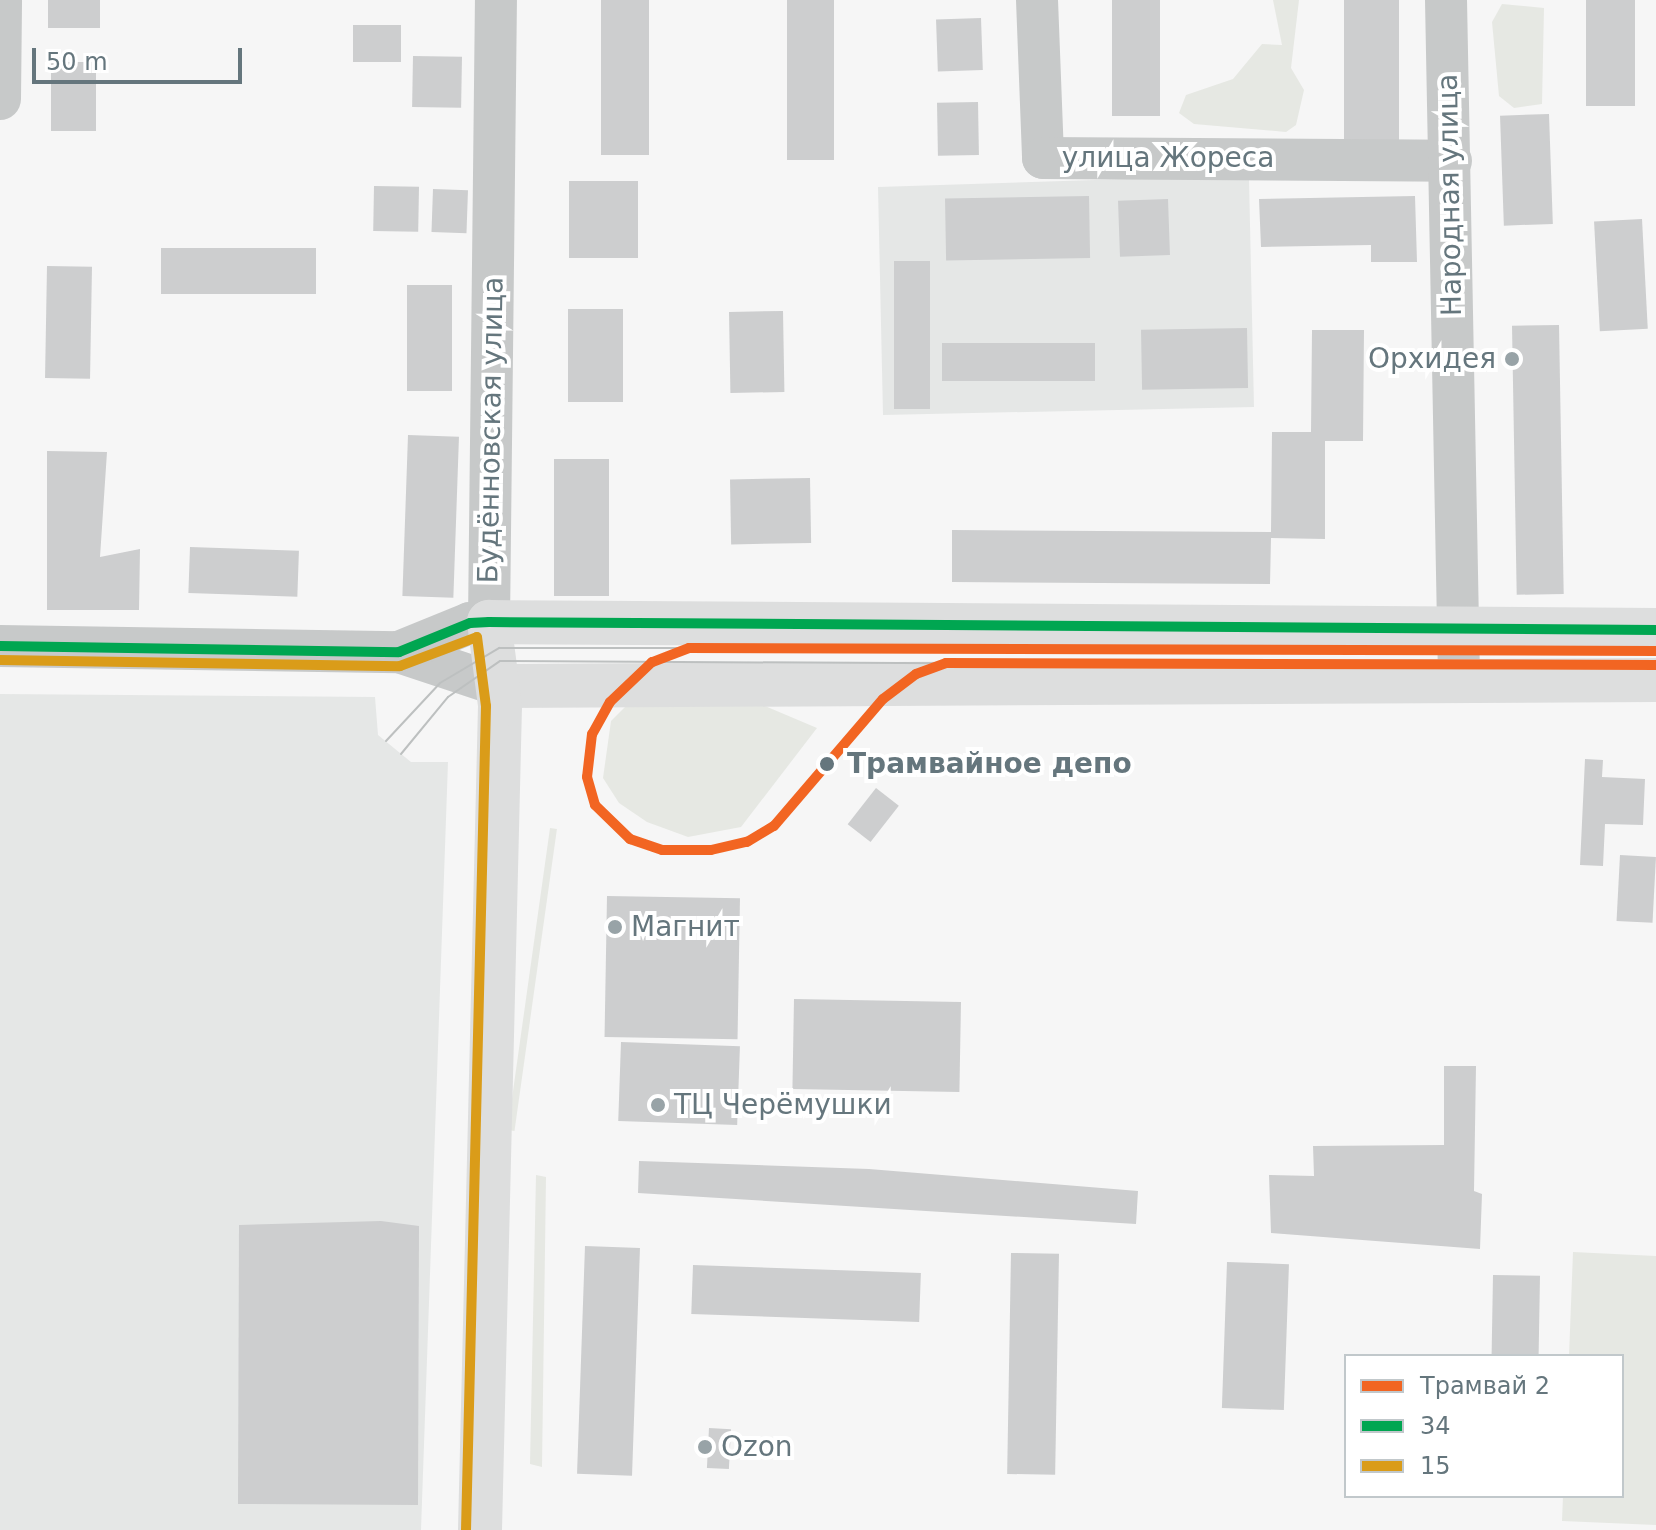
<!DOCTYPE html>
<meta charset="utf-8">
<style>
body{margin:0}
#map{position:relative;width:1656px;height:1530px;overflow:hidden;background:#f6f6f6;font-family:"DejaVu Sans",sans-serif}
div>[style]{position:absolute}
.built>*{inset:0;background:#e5e7e6}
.green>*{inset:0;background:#e6e8e3;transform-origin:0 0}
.building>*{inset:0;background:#cdcecf;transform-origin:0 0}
.minor>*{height:42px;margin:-21px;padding:0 21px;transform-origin:21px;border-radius:21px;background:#c7c9c9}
.major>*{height:44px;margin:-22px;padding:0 22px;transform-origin:22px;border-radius:22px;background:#dddede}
.tram>*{height:2px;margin:-1px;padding:0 1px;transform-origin:1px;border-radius:1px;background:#bdc0c0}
.bus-1>*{height:10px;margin:-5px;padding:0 5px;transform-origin:5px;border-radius:5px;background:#00a651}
.bus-2>*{height:10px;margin:-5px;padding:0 5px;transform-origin:5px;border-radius:5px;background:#da9c19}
.tram-1>*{height:10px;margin:-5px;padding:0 5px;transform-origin:5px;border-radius:5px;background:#f26522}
.dots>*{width:22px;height:22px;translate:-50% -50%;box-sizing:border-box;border:4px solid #fff;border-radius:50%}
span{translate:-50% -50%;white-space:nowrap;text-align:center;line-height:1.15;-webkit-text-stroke:8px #fff;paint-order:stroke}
.street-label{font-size:28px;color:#65767d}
.poi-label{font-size:28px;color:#65767d}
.right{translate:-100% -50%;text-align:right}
.left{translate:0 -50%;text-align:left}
.stop-label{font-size:28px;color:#65767d;font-weight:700}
.legend{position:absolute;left:1344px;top:1354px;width:280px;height:144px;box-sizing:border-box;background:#fff;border:2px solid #c1c8cb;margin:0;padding:10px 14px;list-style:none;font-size:24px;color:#65767d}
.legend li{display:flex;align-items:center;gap:16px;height:40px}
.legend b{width:40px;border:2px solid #c1c8cb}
.scale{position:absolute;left:32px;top:48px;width:210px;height:36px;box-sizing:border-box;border:4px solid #65767d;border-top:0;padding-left:10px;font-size:24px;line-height:28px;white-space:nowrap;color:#65767d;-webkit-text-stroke:6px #fff;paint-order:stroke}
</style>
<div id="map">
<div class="built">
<div style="clip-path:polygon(1221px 176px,1249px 179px,1254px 407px,883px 415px,878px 187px)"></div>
<div style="clip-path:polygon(0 694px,375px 697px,378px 735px,411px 762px,448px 762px,421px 1530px,0 1530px)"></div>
</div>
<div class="green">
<div style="clip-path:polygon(1273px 0,1299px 0,1291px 68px,1304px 90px,1296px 125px,1286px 132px,1194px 124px,1179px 113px,1186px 95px,1233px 79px,1262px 44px,1282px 45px)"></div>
<div style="clip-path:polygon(1502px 4px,1544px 8px,1542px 104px,1514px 108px,1499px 96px,1492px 22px)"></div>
<div style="clip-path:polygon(753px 701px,817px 728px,741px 827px,688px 837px,647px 822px,619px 803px,603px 778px,611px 721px,629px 703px)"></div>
<div style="left:550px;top:828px;width:7px;height:305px;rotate:8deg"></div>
<div style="clip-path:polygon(536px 1175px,546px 1177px,542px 1467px,530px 1464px)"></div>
<div style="clip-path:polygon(1573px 1252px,1656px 1256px,1656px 1525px,1562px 1521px,1563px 1496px,1622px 1496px,1622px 1356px,1569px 1356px)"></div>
</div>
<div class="building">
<div style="left:48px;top:0;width:52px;height:28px"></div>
<div style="left:601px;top:0;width:48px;height:155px"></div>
<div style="left:787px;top:0;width:47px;height:160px"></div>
<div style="left:1112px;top:0;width:48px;height:116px"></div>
<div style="left:1344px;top:0;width:55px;height:147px"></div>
<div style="left:1586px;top:0;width:49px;height:106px"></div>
<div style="left:981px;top:18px;width:52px;height:45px;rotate:88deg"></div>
<div style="left:401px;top:25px;width:37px;height:48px;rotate:90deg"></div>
<div style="left:413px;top:56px;width:49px;height:51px;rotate:1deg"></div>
<div style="left:51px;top:62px;width:45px;height:69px"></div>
<div style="left:978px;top:102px;width:53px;height:41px;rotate:89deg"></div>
<div style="left:1549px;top:114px;width:110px;height:49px;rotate:88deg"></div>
<div style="left:569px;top:181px;width:69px;height:77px"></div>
<div style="left:374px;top:186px;width:45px;height:45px;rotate:1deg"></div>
<div style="left:433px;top:189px;width:35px;height:43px;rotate:2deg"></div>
<div style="left:1089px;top:196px;width:62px;height:144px;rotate:89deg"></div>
<div style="clip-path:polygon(1415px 196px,1417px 262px,1371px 262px,1371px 245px,1261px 247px,1259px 199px)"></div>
<div style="left:1168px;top:199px;width:56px;height:50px;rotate:88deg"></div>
<div style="left:1642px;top:219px;width:110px;height:48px;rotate:87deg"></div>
<div style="left:316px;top:248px;width:46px;height:155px;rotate:90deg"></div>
<div style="left:894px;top:261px;width:36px;height:148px"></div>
<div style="left:47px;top:266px;width:45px;height:112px;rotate:1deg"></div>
<div style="left:407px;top:285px;width:45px;height:106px"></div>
<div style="left:568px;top:309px;width:55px;height:93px"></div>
<div style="left:783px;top:311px;width:81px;height:54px;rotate:89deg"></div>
<div style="left:1559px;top:325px;width:269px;height:47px;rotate:89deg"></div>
<div style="left:1247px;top:328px;width:60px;height:106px;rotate:89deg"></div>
<div style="clip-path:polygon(1312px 330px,1364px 330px,1363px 441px,1325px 441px,1325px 539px,1271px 538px,1270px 584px,952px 582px,952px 530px,1271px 532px,1272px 432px,1311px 432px)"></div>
<div style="left:942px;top:343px;width:153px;height:38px"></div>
<div style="left:408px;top:435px;width:51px;height:161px;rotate:2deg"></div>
<div style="clip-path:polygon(47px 451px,107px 452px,100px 557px,140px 549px,139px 610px,47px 610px)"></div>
<div style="left:554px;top:459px;width:55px;height:137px"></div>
<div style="left:810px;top:478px;width:65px;height:80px;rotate:89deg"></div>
<div style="left:190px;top:547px;width:109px;height:46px;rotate:2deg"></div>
<div style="clip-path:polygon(1585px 759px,1603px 760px,1602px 777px,1645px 779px,1643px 825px,1605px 824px,1603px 866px,1580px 865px)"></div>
<div style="left:876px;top:788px;width:29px;height:46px;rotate:38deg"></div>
<div style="left:1620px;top:855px;width:36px;height:66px;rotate:3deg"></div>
<div style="left:607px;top:896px;width:133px;height:141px;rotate:1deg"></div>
<div style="left:794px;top:999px;width:167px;height:90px;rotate:1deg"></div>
<div style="left:621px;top:1042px;width:119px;height:79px;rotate:2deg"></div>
<div style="clip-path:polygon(1444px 1066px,1476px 1066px,1474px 1191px,1482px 1194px,1480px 1249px,1271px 1233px,1269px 1175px,1314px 1176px,1313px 1146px,1444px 1145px)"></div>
<div style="clip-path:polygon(639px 1161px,869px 1169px,1138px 1191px,1136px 1224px,638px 1193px)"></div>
<div style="clip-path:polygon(381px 1221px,419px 1226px,418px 1505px,238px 1504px,239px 1225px)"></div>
<div style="left:585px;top:1246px;width:55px;height:228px;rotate:2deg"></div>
<div style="left:1011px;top:1253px;width:48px;height:221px;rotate:1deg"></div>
<div style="left:1227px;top:1262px;width:62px;height:146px;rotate:2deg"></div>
<div style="left:693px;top:1265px;width:228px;height:49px;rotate:2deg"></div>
<div style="left:1493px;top:1275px;width:47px;height:81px;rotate:1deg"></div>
<div style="left:709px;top:1428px;width:22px;height:40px;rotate:3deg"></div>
</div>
<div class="minor">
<div style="left:1037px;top:0;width:158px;rotate:87.8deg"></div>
<div style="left:1043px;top:158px;width:408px;rotate:0.4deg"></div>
<div style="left:1446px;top:0;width:678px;rotate:88.9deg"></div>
<div style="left:0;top:99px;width:99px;rotate:-89.4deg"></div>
<div style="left:0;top:646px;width:399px;rotate:0.9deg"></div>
<div style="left:399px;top:652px;width:108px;rotate:18.4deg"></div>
<div style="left:399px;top:652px;width:77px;rotate:-22.2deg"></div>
<div style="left:470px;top:623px;width:19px;rotate:-3deg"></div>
<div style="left:489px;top:622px;width:622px;rotate:-89.36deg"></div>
</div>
<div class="major">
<div style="left:501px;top:686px;width:1155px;rotate:-0.3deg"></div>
<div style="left:480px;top:1530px;width:825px;rotate:-88.61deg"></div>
<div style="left:500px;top:705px;width:84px;rotate:-97.5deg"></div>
<div style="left:489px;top:622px;width:1167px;rotate:0.39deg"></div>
</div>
<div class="tram">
<div style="left:386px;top:741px;width:79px;rotate:-47deg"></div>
<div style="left:440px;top:683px;width:69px;rotate:-30.7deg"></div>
<div style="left:499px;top:648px;width:190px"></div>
<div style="left:401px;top:754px;width:74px;rotate:-50.5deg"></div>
<div style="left:448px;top:697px;width:63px;rotate:-34.7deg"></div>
<div style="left:500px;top:661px;width:446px;rotate:0.3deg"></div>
</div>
<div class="bus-1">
<div style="left:0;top:646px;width:399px;rotate:0.9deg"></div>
<div style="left:399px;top:652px;width:77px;rotate:-22.2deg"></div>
<div style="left:470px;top:623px;width:19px;rotate:-3deg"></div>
<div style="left:489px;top:622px;width:1167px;rotate:0.39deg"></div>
</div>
<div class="bus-2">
<div style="left:0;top:660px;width:400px;rotate:0.9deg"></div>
<div style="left:400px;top:666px;width:82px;rotate:-20.6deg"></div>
<div style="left:477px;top:637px;width:70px;rotate:82.6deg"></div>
<div style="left:486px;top:706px;width:824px;rotate:91.39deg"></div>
</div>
<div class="tram-1">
<div style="left:1656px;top:651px;width:967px;rotate:-179.82deg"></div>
<div style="left:689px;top:648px;width:40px;rotate:159deg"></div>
<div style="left:652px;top:662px;width:58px;rotate:136.4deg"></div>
<div style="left:610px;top:702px;width:37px;rotate:119deg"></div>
<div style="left:592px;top:734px;width:43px;rotate:96.6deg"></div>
<div style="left:587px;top:777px;width:29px;rotate:74deg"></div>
<div style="left:595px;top:805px;width:49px;rotate:44.2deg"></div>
<div style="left:630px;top:839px;width:34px;rotate:19deg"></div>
<div style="left:662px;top:850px;width:49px"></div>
<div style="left:711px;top:850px;width:37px;rotate:-13deg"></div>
<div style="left:747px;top:842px;width:31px;rotate:-31deg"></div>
<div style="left:774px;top:826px;width:167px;rotate:-49.4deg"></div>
<div style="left:883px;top:699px;width:41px;rotate:-37.1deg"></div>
<div style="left:916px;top:674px;width:32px;rotate:-20deg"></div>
<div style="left:946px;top:663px;width:710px;rotate:0.16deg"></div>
</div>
<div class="dots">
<div style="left:1512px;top:359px;background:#98a3a7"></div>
<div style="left:827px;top:764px;background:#65767d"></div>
<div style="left:615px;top:927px;background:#98a3a7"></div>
<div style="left:658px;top:1105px;background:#98a3a7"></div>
<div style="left:705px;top:1447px;background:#98a3a7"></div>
</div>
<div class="street-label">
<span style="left:1168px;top:158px">улица Жореса</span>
<span style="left:1450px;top:195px;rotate:-91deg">Народная улица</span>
<span style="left:491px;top:430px;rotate:-89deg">Будённовская улица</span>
</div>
<div class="poi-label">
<span class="right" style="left:1496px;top:359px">Орхидея</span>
<span class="left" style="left:631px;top:927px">Магнит</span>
<span class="left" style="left:674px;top:1105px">ТЦ Черёмушки</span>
<span class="left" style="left:721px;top:1447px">Ozon</span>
</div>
<div class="stop-label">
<span class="left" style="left:847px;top:764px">Трамвайное депо</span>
</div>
<ul class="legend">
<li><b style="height:10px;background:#f26522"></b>Трамвай 2</li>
<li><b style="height:10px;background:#00a651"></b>34</li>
<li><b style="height:10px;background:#da9c19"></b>15</li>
</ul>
<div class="scale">50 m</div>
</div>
